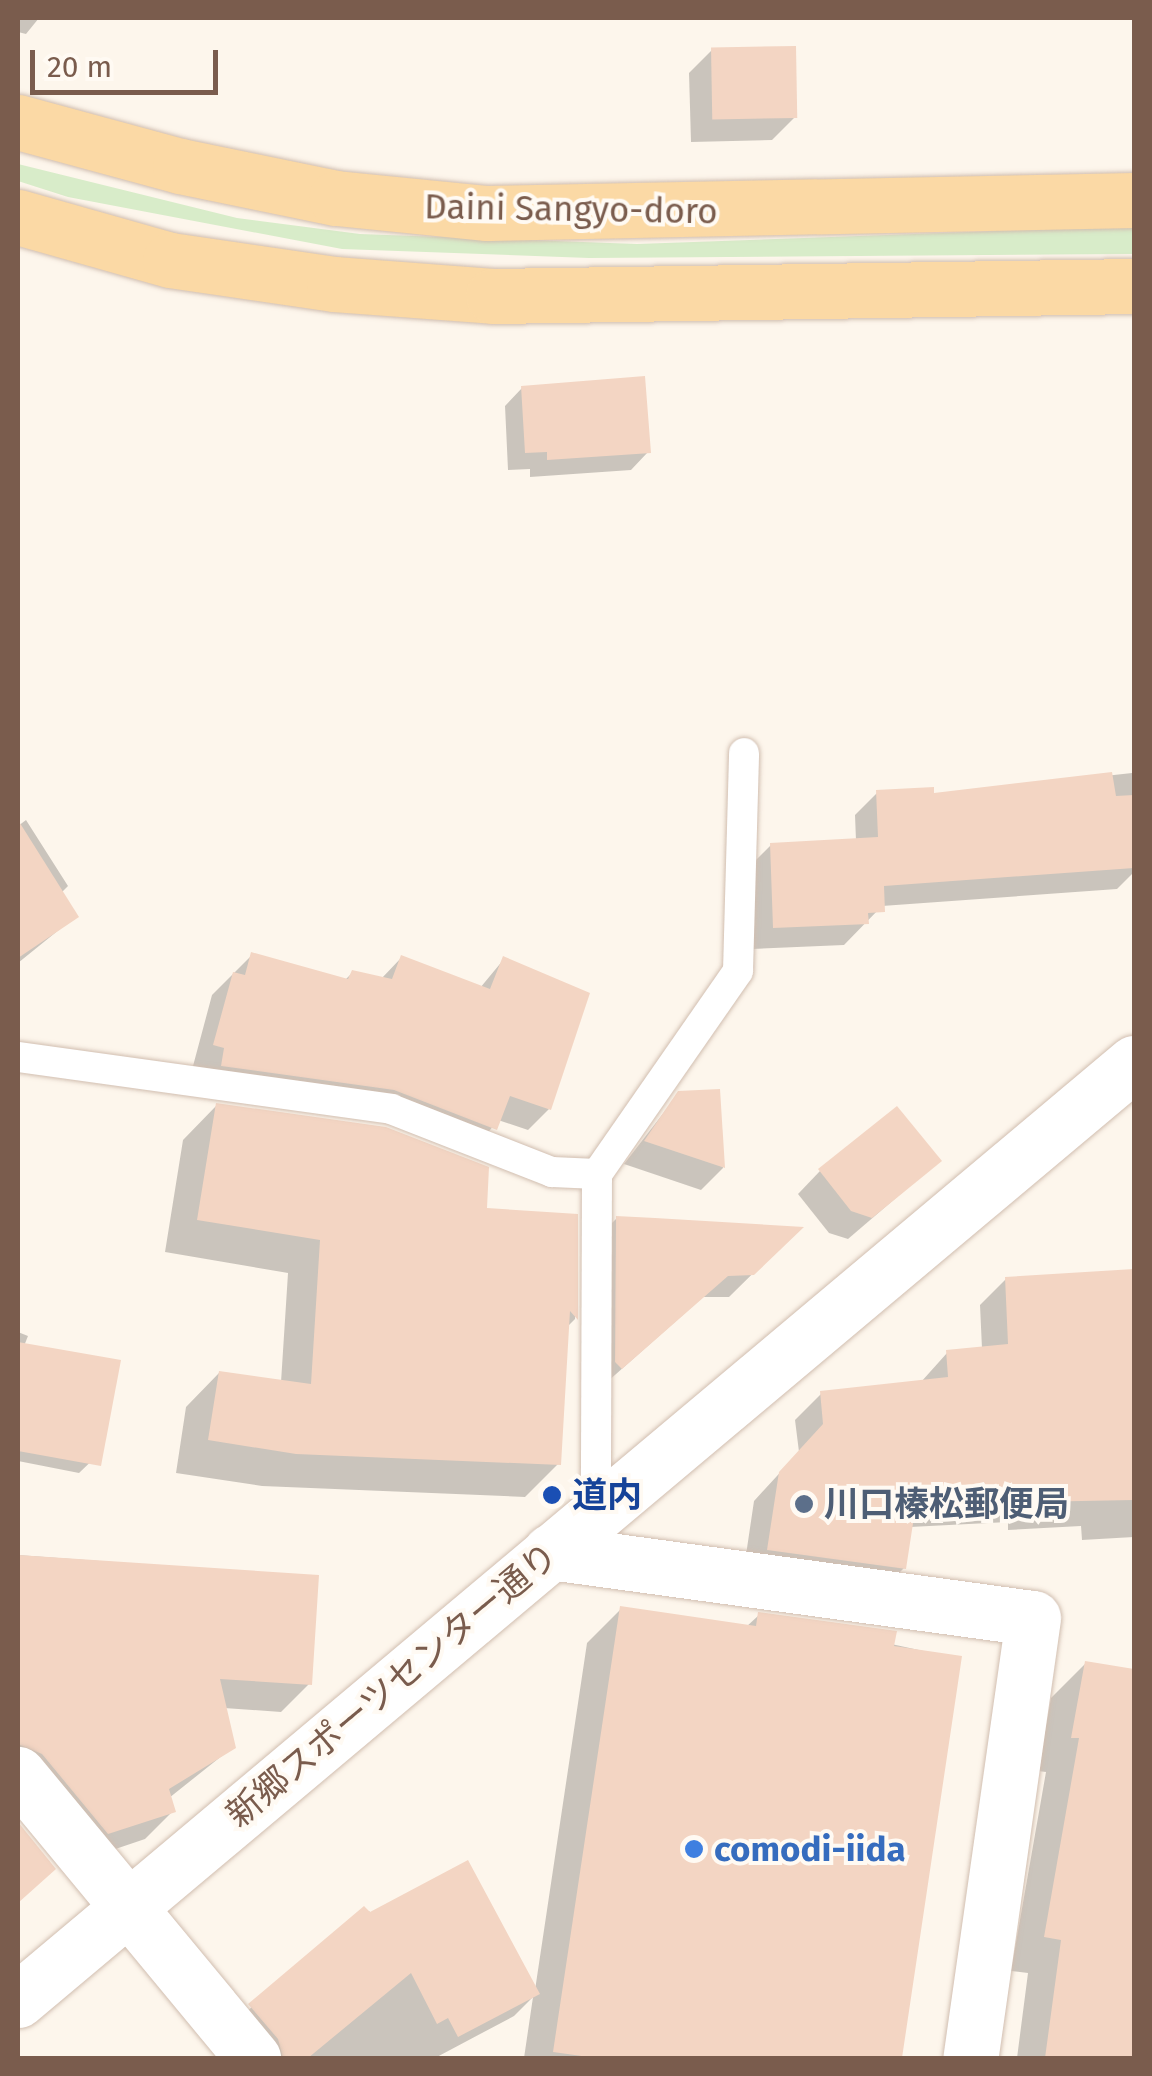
<!DOCTYPE html>
<meta charset="utf-8">
<style>
body{margin:0}
#map{position:relative;width:1152px;height:2076px;overflow:hidden;background:#fdf6ec;font-family:"Fira Sans","Noto Sans JP",sans-serif}
div>[style]{position:absolute}
.green>*{inset:0;background:#d8ecc9}
.shadow>*{inset:0;background:#0003}
.building>*{inset:0;background:#f3d5c3;transform-origin:0 0}
.roads{filter:drop-shadow(0 0 2px #d1beb0) drop-shadow(0 0 2px #d1beb0)}
.lane>*{height:30px;margin:-15px;padding:0 15px;transform-origin:15px;border-radius:15px;background:#fff}
.street>*{height:55px;margin:-27.5px;padding:0 27.5px;transform-origin:27.5px;border-radius:27.5px;background:#fff}
.secondary>*{height:55px;margin:-27.5px;padding:0 27.5px;transform-origin:27.5px;border-radius:27.5px;background:#fff}
.primary>*{height:55px;margin:-27.5px;padding:0 27.5px;transform-origin:27.5px;border-radius:27.5px;background:#fbd9a5}
.dots>*{width:28px;height:28px;translate:-50% -50%;box-sizing:border-box;border:5px solid #fffaf3;border-radius:50%}
span{translate:-50% -50%;white-space:nowrap;text-align:center;line-height:1.15;-webkit-text-stroke:8px #fffaf3;paint-order:stroke}
.street-label{font-size:35px;color:#7a5c4d}
.transit-label{font-size:35px;color:#164399;font-weight:700}
.left{translate:0 -50%;text-align:left}
.service-label{font-size:35px;color:#4e5e75;font-weight:700}
.shop-label{font-size:35px;color:#366cbe;font-weight:700}
.frame{position:absolute;inset:0;border:20px solid #7a5c4d;pointer-events:none}
.scale{position:absolute;left:30px;top:50px;width:188px;height:45px;box-sizing:border-box;border:5px solid #7a5c4d;border-top:0;padding-left:12px;font-size:30px;line-height:35px;white-space:nowrap;color:#7a5c4d;-webkit-text-stroke:8px #fffaf3;paint-order:stroke}
</style>
<div id="map">
<div class="green">
<div style="clip-path:polygon(18px 164px,237px 218px,360px 234px,637px 244px,1134px 226px,1134px 254px,589px 258px,342px 249px,68px 197px,18px 181px)"></div>
</div>
<div class="shadow">
<div style="clip-path:polygon(18px 18px,39px 18px,26px 34px,18px 32px)"></div>
<div style="clip-path:polygon(712px 50px,795px 117px,772px 140px,691px 142px,689px 73px)"></div>
<div style="clip-path:polygon(522px 388px,648px 452px,631px 470px,530px 477px,530px 469px,508px 470px,505px 406px)"></div>
<div style="clip-path:polygon(1132px 773px,1134px 872px,1117px 889px,882px 906px,844px 945px,752px 949px,748px 868px,771px 845px,856px 841px,855px 815px,877px 793px,932px 795px)"></div>
<div style="clip-path:polygon(26px 820px,68px 886px,61px 893px,76px 916px,18px 963px,18px 826px)"></div>
<div style="clip-path:polygon(252px 955px,344px 981px,353px 972px,381px 979px,401px 958px,480px 988px,504px 959px,549px 1109px,528px 1130px,498px 1120px,474px 1150px,372px 1111px,193px 1066px,212px 995px)"></div>
<div style="clip-path:polygon(718px 1091px,723px 1168px,701px 1190px,624px 1164px,679px 1093px)"></div>
<div style="clip-path:polygon(216px 1106px,485px 1211px,576px 1216px,575px 1319px,566px 1328px,558px 1464px,525px 1497px,262px 1486px,176px 1473px,186px 1407px,219px 1373px,281px 1382px,288px 1273px,165px 1252px,183px 1140px)"></div>
<div style="clip-path:polygon(939px 1161px,848px 1239px,829px 1233px,798px 1194px,820px 1171px)"></div>
<div style="clip-path:polygon(617px 1218px,798px 1229px,729px 1297px,703px 1297px,598px 1390px,594px 1241px)"></div>
<div style="clip-path:polygon(1134px 1272px,1134px 1537px,1082px 1540px,1081px 1526px,1008px 1530px,1008px 1522px,910px 1527px,904px 1568px,878px 1594px,743px 1575px,754px 1501px,799px 1452px,795px 1420px,821px 1394px,921px 1382px,947px 1353px,982px 1349px,980px 1305px,1006px 1279px)"></div>
<div style="clip-path:polygon(18px 1332px,28px 1336px,24px 1346px,102px 1451px,79px 1473px,18px 1461px)"></div>
<div style="clip-path:polygon(18px 1555px,316px 1577px,309px 1684px,281px 1712px,224px 1708px,233px 1747px,169px 1798px,173px 1811px,145px 1839px,80px 1861px,18px 1786px)"></div>
<div style="clip-path:polygon(621px 1609px,746px 1627px,759px 1615px,960px 1659px,900px 2058px,524px 2058px,533px 1997px,514px 2016px,435px 2058px,253px 2058px,228px 2028px,364px 1909px,535px 1990px,587px 1643px)"></div>
<div style="clip-path:polygon(1086px 1663px,1134px 1672px,1134px 2058px,1017px 2058px,1028px 1973px,1011px 1971px,1046px 1772px,1038px 1771px,1051px 1698px)"></div>
</div>
<div class="building">
<div style="left:796px;top:46px;width:72px;height:85px;rotate:89deg"></div>
<div style="clip-path:polygon(645px 376px,651px 453px,547px 460px,547px 452px,525px 453px,521px 386px)"></div>
<div style="clip-path:polygon(1112px 772px,1116px 796px,1134px 795px,1134px 868px,884px 886px,885px 912px,868px 913px,869px 924px,773px 928px,770px 843px,878px 837px,876px 790px,934px 787px,934px 793px)"></div>
<div style="clip-path:polygon(18px 820px,79px 917px,18px 958px)"></div>
<div style="clip-path:polygon(251px 952px,348px 979px,352px 970px,392px 979px,401px 955px,490px 989px,503px 956px,590px 993px,551px 1110px,510px 1096px,497px 1130px,394px 1090px,221px 1066px,224px 1048px,213px 1045px,233px 972px,245px 975px)"></div>
<div style="clip-path:polygon(720px 1089px,725px 1168px,644px 1141px,678px 1091px)"></div>
<div style="clip-path:polygon(216px 1103px,386px 1127px,489px 1167px,487px 1208px,578px 1214px,578px 1320px,570px 1311px,561px 1465px,296px 1454px,208px 1440px,219px 1371px,311px 1384px,320px 1240px,197px 1220px)"></div>
<div style="clip-path:polygon(897px 1106px,942px 1161px,872px 1218px,851px 1211px,818px 1169px)"></div>
<div style="clip-path:polygon(616px 1216px,655px 1218px,804px 1227px,754px 1275px,728px 1276px,622px 1369px,615px 1362px)"></div>
<div style="clip-path:polygon(1134px 1269px,1134px 1500px,916px 1504px,906px 1569px,767px 1550px,779px 1472px,823px 1424px,820px 1391px,948px 1377px,946px 1350px,1008px 1344px,1005px 1277px)"></div>
<div style="clip-path:polygon(18px 1342px,121px 1360px,101px 1466px,18px 1451px)"></div>
<div style="clip-path:polygon(18px 1555px,319px 1575px,312px 1685px,220px 1679px,236px 1748px,169px 1789px,176px 1812px,108px 1834px,42px 1754px,18px 1744px)"></div>
<div style="clip-path:polygon(620px 1606px,756px 1626px,758px 1612px,897px 1631px,894px 1646px,962px 1656px,902px 2058px,596px 2058px,553px 2052px)"></div>
<div style="clip-path:polygon(1085px 1661px,1134px 1669px,1134px 2058px,1045px 2058px,1061px 1940px,1044px 1937px,1079px 1738px,1071px 1738px)"></div>
<div style="clip-path:polygon(18px 1822px,56px 1869px,18px 1903px)"></div>
<div style="clip-path:polygon(468px 1860px,540px 1994px,458px 2037px,448px 2018px,437px 2024px,411px 1973px,308px 2058px,283px 2058px,278px 2039px,248px 2004px,364px 1906px,370px 1912px)"></div>
</div>
<div class="roads">
<div class="lane">
<div style="left:18px;top:1057px;width:377px;rotate:7.9deg"></div>
<div style="left:391px;top:1109px;width:173px;rotate:21.4deg"></div>
<div style="left:552px;top:1172px;width:45px;rotate:2.5deg"></div>
<div style="left:597px;top:1174px;width:341px;rotate:90.2deg"></div>
<div style="left:597px;top:1174px;width:247px;rotate:-55.2deg"></div>
<div style="left:738px;top:971px;width:218px;rotate:-88.4deg"></div>
</div>
<div class="street">
<div style="left:550px;top:1552px;width:487px;rotate:7.8deg"></div>
<div style="left:1033px;top:1618px;width:444px;rotate:98.1deg"></div>
<div style="left:18px;top:1774px;width:369px;rotate:50.4deg"></div>
</div>
<div class="secondary">
<div style="left:18px;top:2000px;width:1457px;rotate:-40.02deg"></div>
</div>
<div class="primary">
<div style="left:18px;top:122px;width:168px;rotate:15.2deg"></div>
<div style="left:180px;top:166px;width:159px;rotate:11.6deg"></div>
<div style="left:336px;top:198px;width:152px;rotate:5.7deg"></div>
<div style="left:487px;top:213px;width:647px;rotate:-1.15deg"></div>
<div style="left:18px;top:217px;width:158px;rotate:15.8deg"></div>
<div style="left:170px;top:260px;width:166px;rotate:8.3deg"></div>
<div style="left:334px;top:284px;width:159px;rotate:4.3deg"></div>
<div style="left:493px;top:296px;width:641px;rotate:-0.89deg"></div>
</div>
</div>
<div class="dots">
<div style="left:552px;top:1495px;background:#1a4fb4"></div>
<div style="left:804px;top:1504px;background:#5c6f8a"></div>
<div style="left:694px;top:1849px;background:#3f7fe0"></div>
</div>
<div class="street-label">
<span style="left:571px;top:209px;rotate:1deg">Daini Sangyo-doro</span>
<span style="left:392px;top:1685px;rotate:-40deg">新郷スポーツセンター通り</span>
</div>
<div class="transit-label">
<span class="left" style="left:572px;top:1495px">道内</span>
</div>
<div class="service-label">
<span class="left" style="left:824px;top:1504px">川口榛松郵便局</span>
</div>
<div class="shop-label">
<span class="left" style="left:714px;top:1849px">comodi-iida</span>
</div>
<div class="frame"></div>
<div class="scale">20 m</div>
</div>
